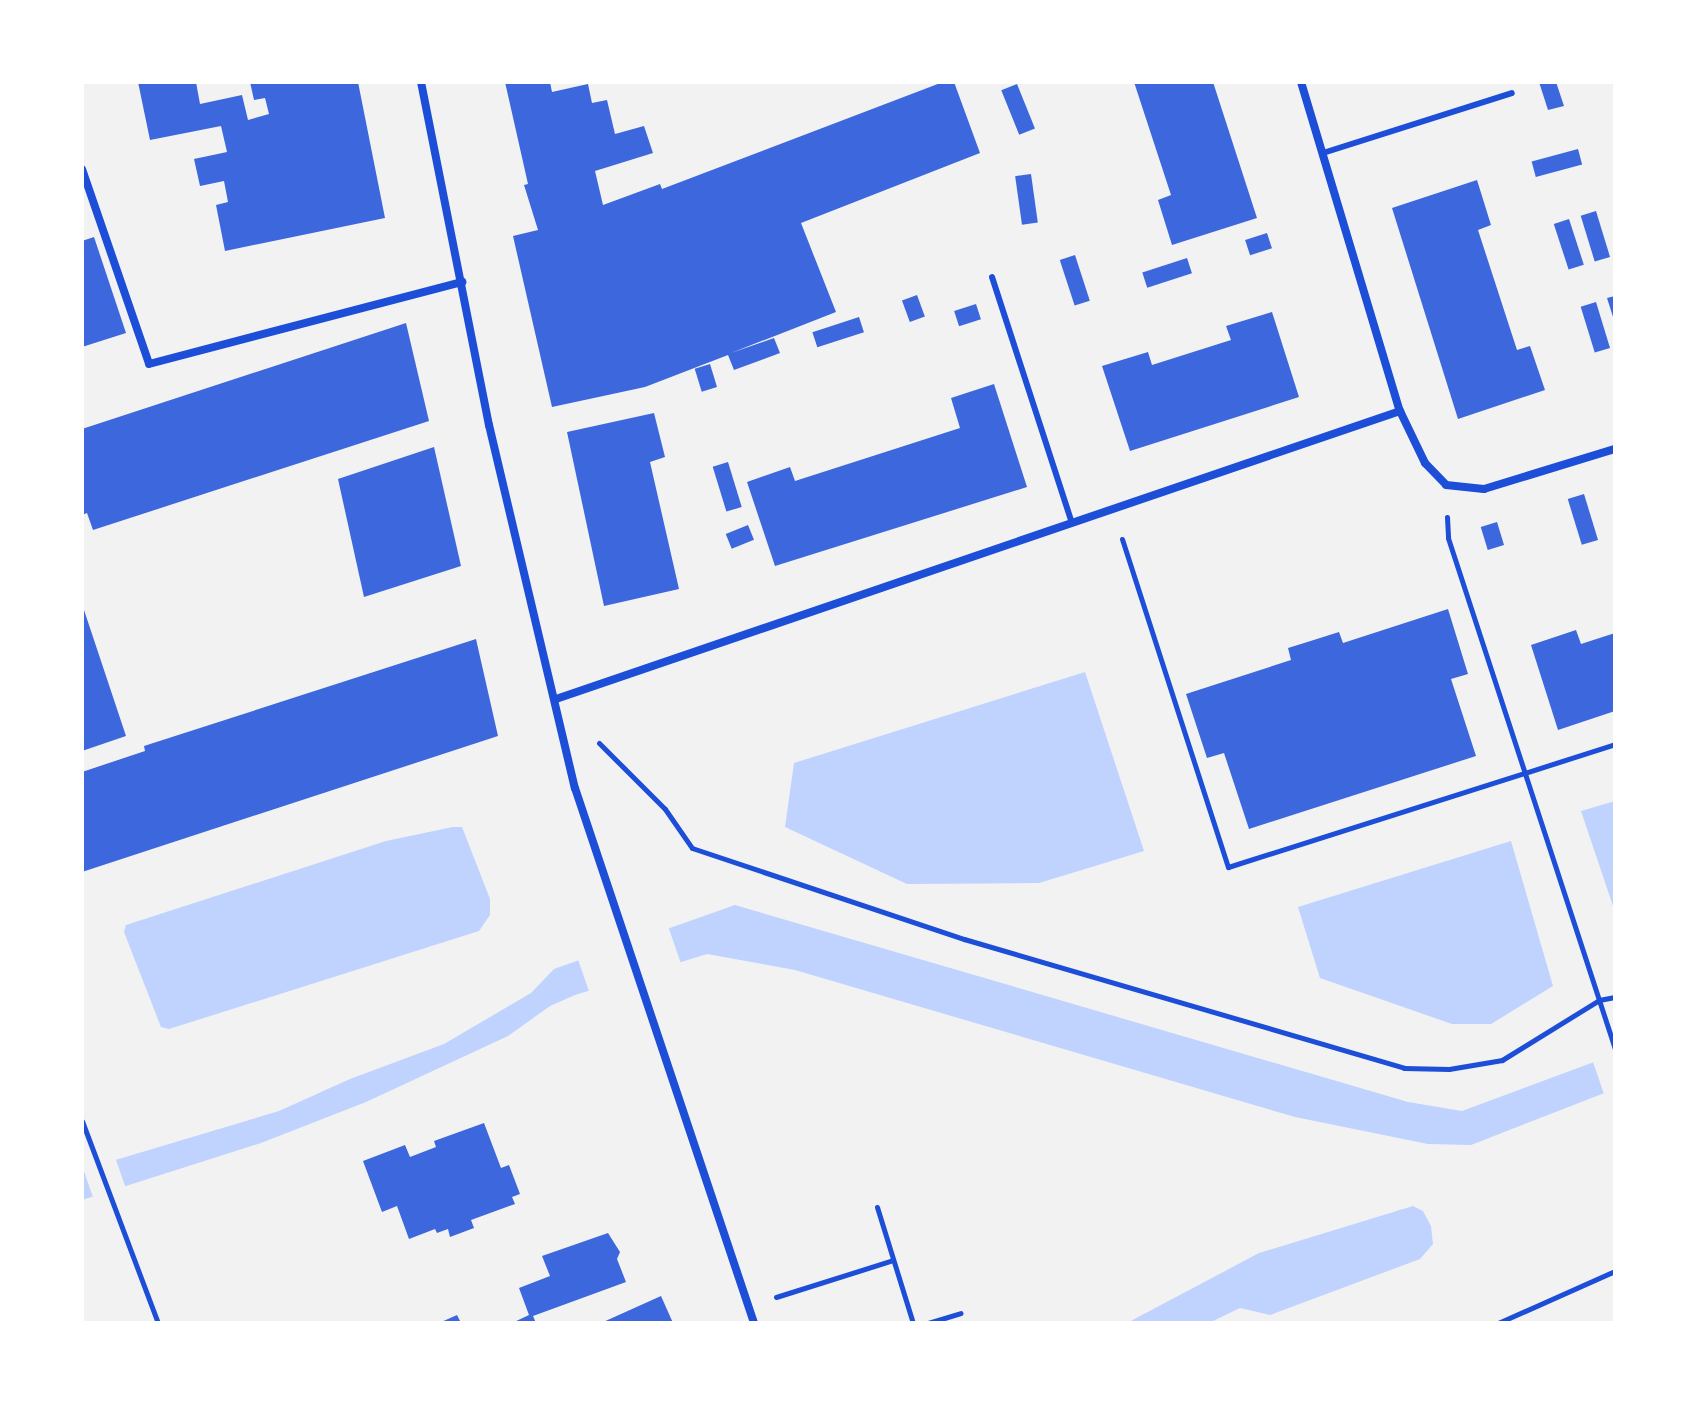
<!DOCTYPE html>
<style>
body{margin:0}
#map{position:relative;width:1697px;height:1405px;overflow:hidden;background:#f2f2f2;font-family:"Alegreya Sans",sans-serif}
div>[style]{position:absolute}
.water>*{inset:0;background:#bfd3fe}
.pier>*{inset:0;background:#f2f2f2;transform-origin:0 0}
.building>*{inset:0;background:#3d67dc;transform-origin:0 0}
.path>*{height:5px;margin:-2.5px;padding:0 2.5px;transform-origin:2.5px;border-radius:2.5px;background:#1d4ed8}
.service>*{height:6px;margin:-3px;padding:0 3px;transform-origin:3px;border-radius:3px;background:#1d4ed8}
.minor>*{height:8px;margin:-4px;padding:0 4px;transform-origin:4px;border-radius:4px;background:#1d4ed8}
span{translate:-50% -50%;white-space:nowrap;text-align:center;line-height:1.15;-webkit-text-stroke:6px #fff;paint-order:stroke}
.frame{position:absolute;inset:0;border:84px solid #fff;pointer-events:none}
</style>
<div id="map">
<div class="water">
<div style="clip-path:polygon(1085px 672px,1144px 851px,1039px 883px,907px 884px,785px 827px,794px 763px)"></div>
<div style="clip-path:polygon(1615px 801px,1615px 912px,1581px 811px)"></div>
<div style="clip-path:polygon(453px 827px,462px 827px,490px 899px,490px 915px,479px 931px,169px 1029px,161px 1027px,124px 932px,126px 925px,386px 841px)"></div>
<div style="clip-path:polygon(1511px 841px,1553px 986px,1491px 1024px,1452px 1024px,1320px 978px,1298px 907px)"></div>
<div style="clip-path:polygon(735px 905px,1408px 1102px,1462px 1111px,1594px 1062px,1607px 1092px,1471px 1145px,1428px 1144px,1295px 1117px,795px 970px,707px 954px,575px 995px,550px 1006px,508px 1036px,366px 1102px,261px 1143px,82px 1200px,82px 1170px,279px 1111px,350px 1079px,444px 1044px,531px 993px,554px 969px)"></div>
<div style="clip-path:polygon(1413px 1206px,1423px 1211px,1431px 1226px,1433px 1244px,1420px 1259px,1270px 1315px,1240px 1308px,1209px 1323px,1127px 1323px,1259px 1253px)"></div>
</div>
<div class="pier">
<div style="left:667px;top:923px;width:43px;height:96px;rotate:71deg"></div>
<div style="clip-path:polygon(1615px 1049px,1615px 1092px,1605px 1097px,1592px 1059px)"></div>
<div style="left:114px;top:1154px;width:37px;height:34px;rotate:71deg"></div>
</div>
<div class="building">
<div style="clip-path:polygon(138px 82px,196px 82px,200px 104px,242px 95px,248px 120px,269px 114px,265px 98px,254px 100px,250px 82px,358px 82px,385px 218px,225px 251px,216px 205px,228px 202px,224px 181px,200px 186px,194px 159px,227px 152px,221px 126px,150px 140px)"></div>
<div style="clip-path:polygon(505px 82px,550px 82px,552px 92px,588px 84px,592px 103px,607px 100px,615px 134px,644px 126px,653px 153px,595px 171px,603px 205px,660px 184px,662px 189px,943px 82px,954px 82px,980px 153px,801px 223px,836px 312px,731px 353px,774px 338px,780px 353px,734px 370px,728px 355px,645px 387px,552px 407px,513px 236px,538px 230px,524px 185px,528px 184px)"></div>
<div style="clip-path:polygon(1134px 82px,1213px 82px,1257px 218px,1172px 245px,1158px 200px,1171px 195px)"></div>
<div style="clip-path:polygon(1539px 82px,1556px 82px,1564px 106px,1548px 110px)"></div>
<div style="left:1017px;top:84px;width:48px;height:17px;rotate:68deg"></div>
<div style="left:1578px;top:149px;width:16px;height:48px;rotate:75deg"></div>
<div style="left:1031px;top:174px;width:49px;height:16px;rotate:82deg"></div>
<div style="clip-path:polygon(1477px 180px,1491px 225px,1478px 230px,1517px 350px,1530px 346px,1545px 390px,1458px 419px,1392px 208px)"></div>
<div style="left:1596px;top:211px;width:48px;height:16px;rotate:73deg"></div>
<div style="left:1569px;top:219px;width:48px;height:16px;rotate:72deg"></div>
<div style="left:1267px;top:233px;width:16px;height:23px;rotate:72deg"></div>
<div style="clip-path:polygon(94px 237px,126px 333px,82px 347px,82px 241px)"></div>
<div style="left:1075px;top:255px;width:48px;height:16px;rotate:72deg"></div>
<div style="left:1187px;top:258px;width:16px;height:47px;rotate:72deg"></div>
<div style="left:917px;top:295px;width:23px;height:16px;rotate:70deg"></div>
<div style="clip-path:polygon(1615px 296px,1615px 320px,1614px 320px,1607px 298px)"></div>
<div style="left:1596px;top:302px;width:48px;height:16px;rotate:73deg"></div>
<div style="left:976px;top:304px;width:16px;height:23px;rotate:72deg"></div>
<div style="clip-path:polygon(1272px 312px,1299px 397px,1130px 451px,1102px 366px,1148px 352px,1152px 365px,1231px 340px,1226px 326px)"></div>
<div style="left:859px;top:317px;width:16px;height:49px;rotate:72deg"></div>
<div style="clip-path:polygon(406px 323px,429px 421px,93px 530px,87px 513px,82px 515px,82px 429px)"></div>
<div style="left:710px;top:364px;width:24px;height:16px;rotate:73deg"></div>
<div style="clip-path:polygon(994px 384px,1027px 487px,775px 566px,747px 482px,790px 467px,795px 481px,960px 428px,951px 398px)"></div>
<div style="clip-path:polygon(654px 413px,665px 457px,650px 462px,679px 589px,604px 606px,567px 432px)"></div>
<div style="clip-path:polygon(434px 447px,461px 566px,364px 597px,338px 479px)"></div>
<div style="left:728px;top:462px;width:47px;height:16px;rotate:73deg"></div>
<div style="left:1584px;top:494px;width:48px;height:17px;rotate:73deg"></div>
<div style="left:1497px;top:522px;width:24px;height:17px;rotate:73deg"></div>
<div style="left:748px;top:525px;width:16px;height:24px;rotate:68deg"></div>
<div style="clip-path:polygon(82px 604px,126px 736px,82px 751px)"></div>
<div style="clip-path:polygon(1448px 609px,1468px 674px,1451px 679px,1476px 756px,1249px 829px,1224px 753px,1207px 758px,1186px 694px,1291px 660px,1288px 648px,1301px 644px,1339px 632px,1343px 643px)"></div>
<div style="clip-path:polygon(1576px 630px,1581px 644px,1615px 633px,1615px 711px,1558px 730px,1531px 645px)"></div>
<div style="clip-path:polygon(476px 639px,498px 736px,82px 872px,82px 772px,145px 751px,144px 746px)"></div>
<div style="clip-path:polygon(484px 1123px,501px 1168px,509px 1165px,520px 1194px,512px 1197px,515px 1204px,471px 1220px,474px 1228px,450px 1237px,448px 1229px,437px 1233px,435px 1229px,409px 1239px,397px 1206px,382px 1212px,363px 1161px,405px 1145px,410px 1157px,436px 1147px,434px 1141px)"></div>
<div style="clip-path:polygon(608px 1233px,620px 1252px,617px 1259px,626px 1282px,533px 1316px,536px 1323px,512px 1323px,529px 1315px,519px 1288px,550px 1276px,542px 1256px)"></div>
<div style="clip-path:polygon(661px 1296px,673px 1323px,601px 1323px)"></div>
<div style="clip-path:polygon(457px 1315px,461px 1323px,439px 1323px)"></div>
</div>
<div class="path">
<div style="left:1447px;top:517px;width:21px;rotate:87deg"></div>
<div style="left:1448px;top:538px;width:538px;rotate:71.9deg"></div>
<div style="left:1122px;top:539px;width:345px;rotate:72.1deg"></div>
<div style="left:1228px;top:867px;width:406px;rotate:-17.6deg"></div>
<div style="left:599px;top:743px;width:93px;rotate:45deg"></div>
<div style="left:665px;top:809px;width:47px;rotate:55.3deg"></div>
<div style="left:692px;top:848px;width:287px;rotate:18.5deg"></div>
<div style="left:964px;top:939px;width:459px;rotate:16.3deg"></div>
<div style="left:1404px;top:1068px;width:45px;rotate:1.3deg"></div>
<div style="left:1449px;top:1069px;width:54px;rotate:-9.6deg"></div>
<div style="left:1502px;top:1060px;width:114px;rotate:-31.7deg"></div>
<div style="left:1599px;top:1000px;width:16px;rotate:-11deg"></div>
<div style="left:82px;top:1121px;width:216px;rotate:69.4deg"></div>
<div style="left:877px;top:1207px;width:121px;rotate:72.8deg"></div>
<div style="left:776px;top:1297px;width:120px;rotate:-17.5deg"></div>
<div style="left:928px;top:1323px;width:34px;rotate:-17deg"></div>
<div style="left:1498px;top:1323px;width:128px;rotate:-24deg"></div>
</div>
<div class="service">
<div style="left:1323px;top:153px;width:198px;rotate:-17.6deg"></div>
<div style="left:992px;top:277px;width:259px;rotate:72deg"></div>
</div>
<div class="minor">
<div style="left:421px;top:82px;width:350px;rotate:78.8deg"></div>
<div style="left:489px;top:425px;width:373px;rotate:76.7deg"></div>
<div style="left:575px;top:788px;width:564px;rotate:71.5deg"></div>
<div style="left:1301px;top:82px;width:344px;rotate:73.3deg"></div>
<div style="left:1400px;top:411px;width:58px;rotate:64.3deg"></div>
<div style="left:1425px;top:463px;width:30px;rotate:46deg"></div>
<div style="left:1446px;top:485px;width:38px;rotate:6deg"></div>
<div style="left:1484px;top:489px;width:137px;rotate:-17deg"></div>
<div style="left:82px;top:169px;width:206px;rotate:71deg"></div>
<div style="left:149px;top:364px;width:324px;rotate:-14.7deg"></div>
<div style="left:556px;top:699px;width:892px;rotate:-18.84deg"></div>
</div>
<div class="frame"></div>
</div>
